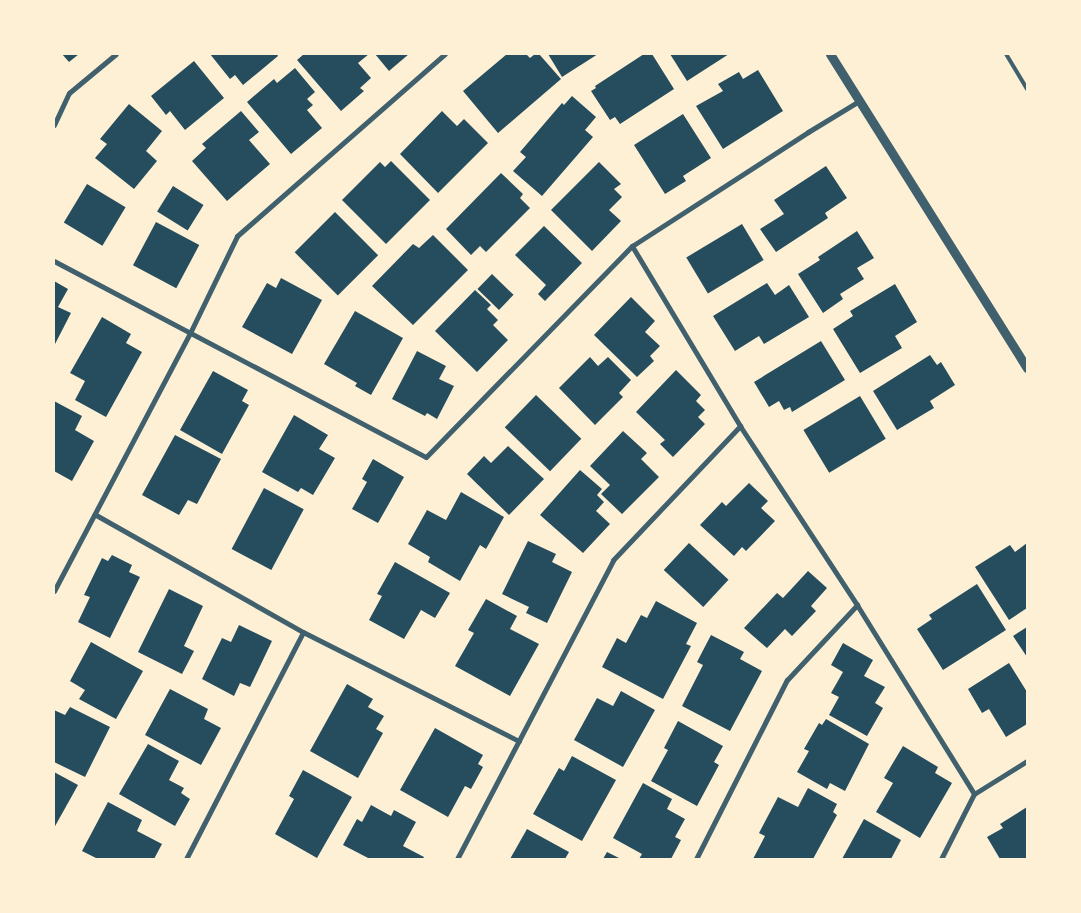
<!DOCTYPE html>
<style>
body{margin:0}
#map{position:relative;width:1081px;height:913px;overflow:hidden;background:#fdf0d5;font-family:Georgia,serif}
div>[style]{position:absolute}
.building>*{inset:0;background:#264d5e;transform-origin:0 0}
.service>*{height:4px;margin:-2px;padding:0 2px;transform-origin:2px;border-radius:2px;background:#3f606c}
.minor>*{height:5px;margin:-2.5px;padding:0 2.5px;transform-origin:2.5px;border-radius:2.5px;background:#3f606c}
.tertiary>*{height:9px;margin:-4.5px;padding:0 4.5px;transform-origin:4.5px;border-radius:4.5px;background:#3f606c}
span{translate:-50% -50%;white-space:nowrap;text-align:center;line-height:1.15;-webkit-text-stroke:5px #fdf0d5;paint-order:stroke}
.frame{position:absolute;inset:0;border:55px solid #fdf0d5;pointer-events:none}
</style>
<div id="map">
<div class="building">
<div style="clip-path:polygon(62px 54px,79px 54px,69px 62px)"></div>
<div style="clip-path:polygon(210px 54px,277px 54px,278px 56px,243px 85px,235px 75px,230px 79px)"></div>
<div style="clip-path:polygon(304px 54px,369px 54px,358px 63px,371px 78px,360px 88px,364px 91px,341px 111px,297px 60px)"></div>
<div style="clip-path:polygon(375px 54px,409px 54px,389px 71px)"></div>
<div style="clip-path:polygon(507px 54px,526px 54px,530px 58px,535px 54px,539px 54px,561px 79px,498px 133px,463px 91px)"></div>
<div style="clip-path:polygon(548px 54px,598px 54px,562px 77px)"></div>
<div style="clip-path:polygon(644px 54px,652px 54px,674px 89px,620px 124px,615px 117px,610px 120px,591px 91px,596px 88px,595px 86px)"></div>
<div style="clip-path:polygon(670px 54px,729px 54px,687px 81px)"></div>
<div style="clip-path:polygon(194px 61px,224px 98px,185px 130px,170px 111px,166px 115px,151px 96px)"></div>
<div style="clip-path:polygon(295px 68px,315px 92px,307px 99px,313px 105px,307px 110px,322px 128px,291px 154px,247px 102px,274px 79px,277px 83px)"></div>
<div style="clip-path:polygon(758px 70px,783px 111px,723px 149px,696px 106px,723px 91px,718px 84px,739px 72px,743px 79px)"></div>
<div style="clip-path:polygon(572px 96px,596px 117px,585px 130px,593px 137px,542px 196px,513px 171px,526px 157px,520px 152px,562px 103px,564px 105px)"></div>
<div style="clip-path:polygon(129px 104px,162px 131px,146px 151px,157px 161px,134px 189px,95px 158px,107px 144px,100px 139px)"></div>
<div style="clip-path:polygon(241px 111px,259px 132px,249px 140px,270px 164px,227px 201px,192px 161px,206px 148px,202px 144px)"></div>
<div style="clip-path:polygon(442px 111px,457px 126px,464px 119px,488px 143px,438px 193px,400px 154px)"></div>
<div style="clip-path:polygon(683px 114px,711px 158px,683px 176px,686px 181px,665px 194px,634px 145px)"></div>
<div style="clip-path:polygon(391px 161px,430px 200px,386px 244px,342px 200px,380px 162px,385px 167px)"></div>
<div style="clip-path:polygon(599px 162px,621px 184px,614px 189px,622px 197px,609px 210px,621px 221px,592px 251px,551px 210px)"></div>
<div style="clip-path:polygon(826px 166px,847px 198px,825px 213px,828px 218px,776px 252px,760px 229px,784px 214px,774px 200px)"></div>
<div style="clip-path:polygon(501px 173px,523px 194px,520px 198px,530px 208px,486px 252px,480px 246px,471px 255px,446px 229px)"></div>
<div style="left:87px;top:184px;width:45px;height:45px;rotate:31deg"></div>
<div style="left:173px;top:186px;width:36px;height:30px;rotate:32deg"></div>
<div style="left:335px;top:212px;width:61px;height:57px;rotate:45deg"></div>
<div style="left:156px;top:222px;width:49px;height:49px;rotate:28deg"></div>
<div style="left:742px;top:224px;width:42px;height:65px;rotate:59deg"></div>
<div style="clip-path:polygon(544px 226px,582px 263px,545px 301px,538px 294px,546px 285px,515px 255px)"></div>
<div style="clip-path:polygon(857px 231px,874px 258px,857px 268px,864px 279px,840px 294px,843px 299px,823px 313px,798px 274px,820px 260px,818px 257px)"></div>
<div style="clip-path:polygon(433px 235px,468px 270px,413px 325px,372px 286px,413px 244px,419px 248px)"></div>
<div style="left:492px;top:274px;width:30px;height:21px;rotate:44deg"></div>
<div style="clip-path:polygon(281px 278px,322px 300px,292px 354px,242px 327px,267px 283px,276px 288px)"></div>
<div style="clip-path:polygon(54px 281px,68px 289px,58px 307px,71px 313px,54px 346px)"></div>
<div style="clip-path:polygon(767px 283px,775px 295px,789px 285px,809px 317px,764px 344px,759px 336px,735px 351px,713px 316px)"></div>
<div style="clip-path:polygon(895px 284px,917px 322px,895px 336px,902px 348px,860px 373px,833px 329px,853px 316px,850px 311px)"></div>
<div style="clip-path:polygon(475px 290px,491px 305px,487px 309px,498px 320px,493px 325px,508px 340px,477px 372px,435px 331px)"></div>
<div style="clip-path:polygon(631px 297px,655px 321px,645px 332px,660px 346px,650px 356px,654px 361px,637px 377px,594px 335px)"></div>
<div style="clip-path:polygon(355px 311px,403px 338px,371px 395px,355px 386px,357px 383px,324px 364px)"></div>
<div style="clip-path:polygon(102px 317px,131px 334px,126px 343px,142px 352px,106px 417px,75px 400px,85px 381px,70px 373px)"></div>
<div style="clip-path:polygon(821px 341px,845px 380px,792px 412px,790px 407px,784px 410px,779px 401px,769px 407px,754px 382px)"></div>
<div style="clip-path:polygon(417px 351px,446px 366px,439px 379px,454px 386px,437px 419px,427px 413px,425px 416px,392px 399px)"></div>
<div style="clip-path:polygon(930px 355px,937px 365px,941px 362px,955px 385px,930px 401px,934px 408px,897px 430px,873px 391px)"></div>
<div style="clip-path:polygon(590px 357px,598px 366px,608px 357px,631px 380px,619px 393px,623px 397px,595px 425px,559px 388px)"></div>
<div style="clip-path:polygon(676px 370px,701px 395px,696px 401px,705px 410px,698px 417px,705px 424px,673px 457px,660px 444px,665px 440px,636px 412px)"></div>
<div style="clip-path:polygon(213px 371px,248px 390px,242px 401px,249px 405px,222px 454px,180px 430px)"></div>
<div style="left:536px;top:395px;width:63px;height:45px;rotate:44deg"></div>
<div style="left:860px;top:396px;width:50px;height:66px;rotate:59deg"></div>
<div style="clip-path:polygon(54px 401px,82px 416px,75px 430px,94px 441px,72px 481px,54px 471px)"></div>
<div style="clip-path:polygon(294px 415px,328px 435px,319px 449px,335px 458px,313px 495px,301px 488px,298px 492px,262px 472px)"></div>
<div style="clip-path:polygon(623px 431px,647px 453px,641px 459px,659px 477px,622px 514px,601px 494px,610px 485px,590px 466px)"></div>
<div style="clip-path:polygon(175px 435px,221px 459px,197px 504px,188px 500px,179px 515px,142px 495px)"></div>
<div style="clip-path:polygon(508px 446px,544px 479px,509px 515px,467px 474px,484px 456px,491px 463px)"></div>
<div style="clip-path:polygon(373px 459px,404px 477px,378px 523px,352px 509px,367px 482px,362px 479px)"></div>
<div style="clip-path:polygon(580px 470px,602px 489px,597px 495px,604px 502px,596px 511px,610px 524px,583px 553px,540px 515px)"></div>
<div style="clip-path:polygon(749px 483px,768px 501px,761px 508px,775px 521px,746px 551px,742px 547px,734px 556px,700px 525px,722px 502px,726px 506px)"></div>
<div style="left:264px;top:488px;width:45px;height:69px;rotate:28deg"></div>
<div style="clip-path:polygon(461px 492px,504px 517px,486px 549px,480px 545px,460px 581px,428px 562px,430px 557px,408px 544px,427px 510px,446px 520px)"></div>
<div style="clip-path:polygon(528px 541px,556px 554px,552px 562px,572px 572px,547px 623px,526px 613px,529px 607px,502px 594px)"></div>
<div style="left:689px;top:543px;width:54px;height:37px;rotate:43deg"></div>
<div style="clip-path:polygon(1027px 543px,1027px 608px,1009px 620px,975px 567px,1010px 545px,1015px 552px)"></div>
<div style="clip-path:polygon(112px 555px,132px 565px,129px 572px,140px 577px,110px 638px,78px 622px,90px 597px,84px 595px,102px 558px,108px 561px)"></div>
<div style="clip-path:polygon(395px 562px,450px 593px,435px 618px,421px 610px,404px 639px,369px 620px,382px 596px,377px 594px)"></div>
<div style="clip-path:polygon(808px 571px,827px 588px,811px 606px,816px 611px,792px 636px,785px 629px,767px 648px,744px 628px,777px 593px,783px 598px)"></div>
<div style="clip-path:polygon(977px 584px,1006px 630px,943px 670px,917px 629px,932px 619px,929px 615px)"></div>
<div style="clip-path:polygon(169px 589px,203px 606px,184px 646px,194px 651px,182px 674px,138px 652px)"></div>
<div style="clip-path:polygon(486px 599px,517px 616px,510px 629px,539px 644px,510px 696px,455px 666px,474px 633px,468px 630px)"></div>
<div style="clip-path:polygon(656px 601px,697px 623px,686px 644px,691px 646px,663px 699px,602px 667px,617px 638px,626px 643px,641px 615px,647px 618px)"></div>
<div style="clip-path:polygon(239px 625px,272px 641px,250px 687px,240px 683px,234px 696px,202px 679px,222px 638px,231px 642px)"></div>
<div style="clip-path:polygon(1027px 627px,1027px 657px,1013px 636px)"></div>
<div style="clip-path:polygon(711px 635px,744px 652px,740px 659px,762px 671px,730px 731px,682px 706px,703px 665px,697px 662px)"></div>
<div style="clip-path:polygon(91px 642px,143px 671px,116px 719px,79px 699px,85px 690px,70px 681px)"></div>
<div style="clip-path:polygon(843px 643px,873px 660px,864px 676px,885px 687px,875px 703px,883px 708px,867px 736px,829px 715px,839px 697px,831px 693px,843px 672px,831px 665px)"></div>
<div style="clip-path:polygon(1009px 663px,1027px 692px,1027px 724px,1006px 737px,989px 709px,982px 713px,968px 689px)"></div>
<div style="clip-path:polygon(347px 684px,373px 699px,368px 707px,384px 716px,376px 729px,383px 733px,358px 778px,310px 751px)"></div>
<div style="clip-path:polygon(170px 689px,208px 709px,204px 719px,221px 728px,201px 765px,145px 735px)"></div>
<div style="clip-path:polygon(621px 691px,655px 710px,623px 767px,574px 740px,597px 698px,613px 706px)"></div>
<div style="clip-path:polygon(70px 707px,110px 727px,85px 777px,54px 762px,54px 710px,65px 715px)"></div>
<div style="clip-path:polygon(826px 719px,869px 744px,845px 791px,830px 783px,827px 789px,797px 772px,809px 751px,804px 749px,819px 723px,822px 725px)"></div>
<div style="clip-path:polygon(678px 721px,723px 746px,714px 762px,719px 765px,697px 806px,651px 781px,668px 750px,664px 748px)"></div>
<div style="clip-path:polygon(435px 728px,483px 755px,478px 764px,483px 767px,471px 789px,465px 786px,448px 817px,400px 790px)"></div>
<div style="clip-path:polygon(148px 744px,179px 761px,169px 780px,184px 788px,181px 793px,190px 799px,175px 826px,119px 794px)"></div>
<div style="clip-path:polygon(903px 746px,938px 767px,935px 773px,952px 783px,920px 838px,876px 812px,893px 783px,884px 778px)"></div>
<div style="clip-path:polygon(572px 756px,616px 780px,582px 841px,533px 814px,559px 768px,564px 771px)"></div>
<div style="clip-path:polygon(303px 770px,352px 797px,317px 858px,275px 834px,294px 799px,289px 796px)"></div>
<div style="clip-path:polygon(54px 772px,78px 785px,54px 828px)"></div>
<div style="clip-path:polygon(643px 783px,672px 799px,667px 809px,685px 819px,675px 837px,681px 840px,671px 859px,639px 859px,642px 854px,613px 838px)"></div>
<div style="clip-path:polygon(808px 788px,837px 804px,833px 812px,837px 815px,813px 859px,753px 859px,765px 836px,759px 833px,778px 797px,798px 807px)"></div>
<div style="clip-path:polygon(108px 802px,142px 820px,137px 831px,162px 844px,154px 859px,98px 859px,82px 851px)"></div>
<div style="clip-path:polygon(371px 805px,391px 816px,394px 810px,416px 822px,403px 846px,424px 857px,423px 859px,370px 859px,343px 845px,357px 819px,362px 822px)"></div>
<div style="clip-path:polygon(1027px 807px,1027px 858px,1000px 859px,987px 837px,1003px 828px,1000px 824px)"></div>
<div style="clip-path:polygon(864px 819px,901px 840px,891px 859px,842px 859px)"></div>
<div style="clip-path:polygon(527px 829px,569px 852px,565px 859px,510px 859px)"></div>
<div style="clip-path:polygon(607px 852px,621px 859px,603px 859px)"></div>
</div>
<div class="service">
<div style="left:1006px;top:54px;width:41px;rotate:59deg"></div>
</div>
<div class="minor">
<div style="left:54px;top:125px;width:35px;rotate:-65deg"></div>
<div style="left:69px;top:93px;width:61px;rotate:-39.7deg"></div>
<div style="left:632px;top:246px;width:210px;rotate:59deg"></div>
<div style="left:740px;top:426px;width:214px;rotate:56.8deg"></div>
<div style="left:857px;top:605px;width:222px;rotate:58.2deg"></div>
<div style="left:54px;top:261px;width:420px;rotate:27.8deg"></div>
<div style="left:426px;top:457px;width:295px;rotate:-45.7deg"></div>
<div style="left:632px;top:246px;width:210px;rotate:-32.9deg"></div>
<div style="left:808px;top:132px;width:60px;rotate:-31.3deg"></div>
<div style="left:96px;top:515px;width:238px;rotate:29.5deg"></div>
<div style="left:303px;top:632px;width:242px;rotate:26.8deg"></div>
<div style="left:54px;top:591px;width:292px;rotate:-62.2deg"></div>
<div style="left:190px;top:333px;width:108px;rotate:-64.1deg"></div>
<div style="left:237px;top:236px;width:276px;rotate:-41.2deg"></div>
<div style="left:186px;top:859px;width:255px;rotate:-62.7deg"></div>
<div style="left:457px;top:859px;width:337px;rotate:-62.4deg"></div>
<div style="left:613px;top:560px;width:185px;rotate:-46.5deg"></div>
<div style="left:696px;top:859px;width:201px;rotate:-63.1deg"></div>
<div style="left:787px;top:680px;width:103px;rotate:-47deg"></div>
<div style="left:941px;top:859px;width:73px;rotate:-63.1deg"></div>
<div style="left:974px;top:794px;width:62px;rotate:-31.9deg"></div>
</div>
<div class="tertiary">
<div style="left:830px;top:54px;width:371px;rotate:57.9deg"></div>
</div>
<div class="frame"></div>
</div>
